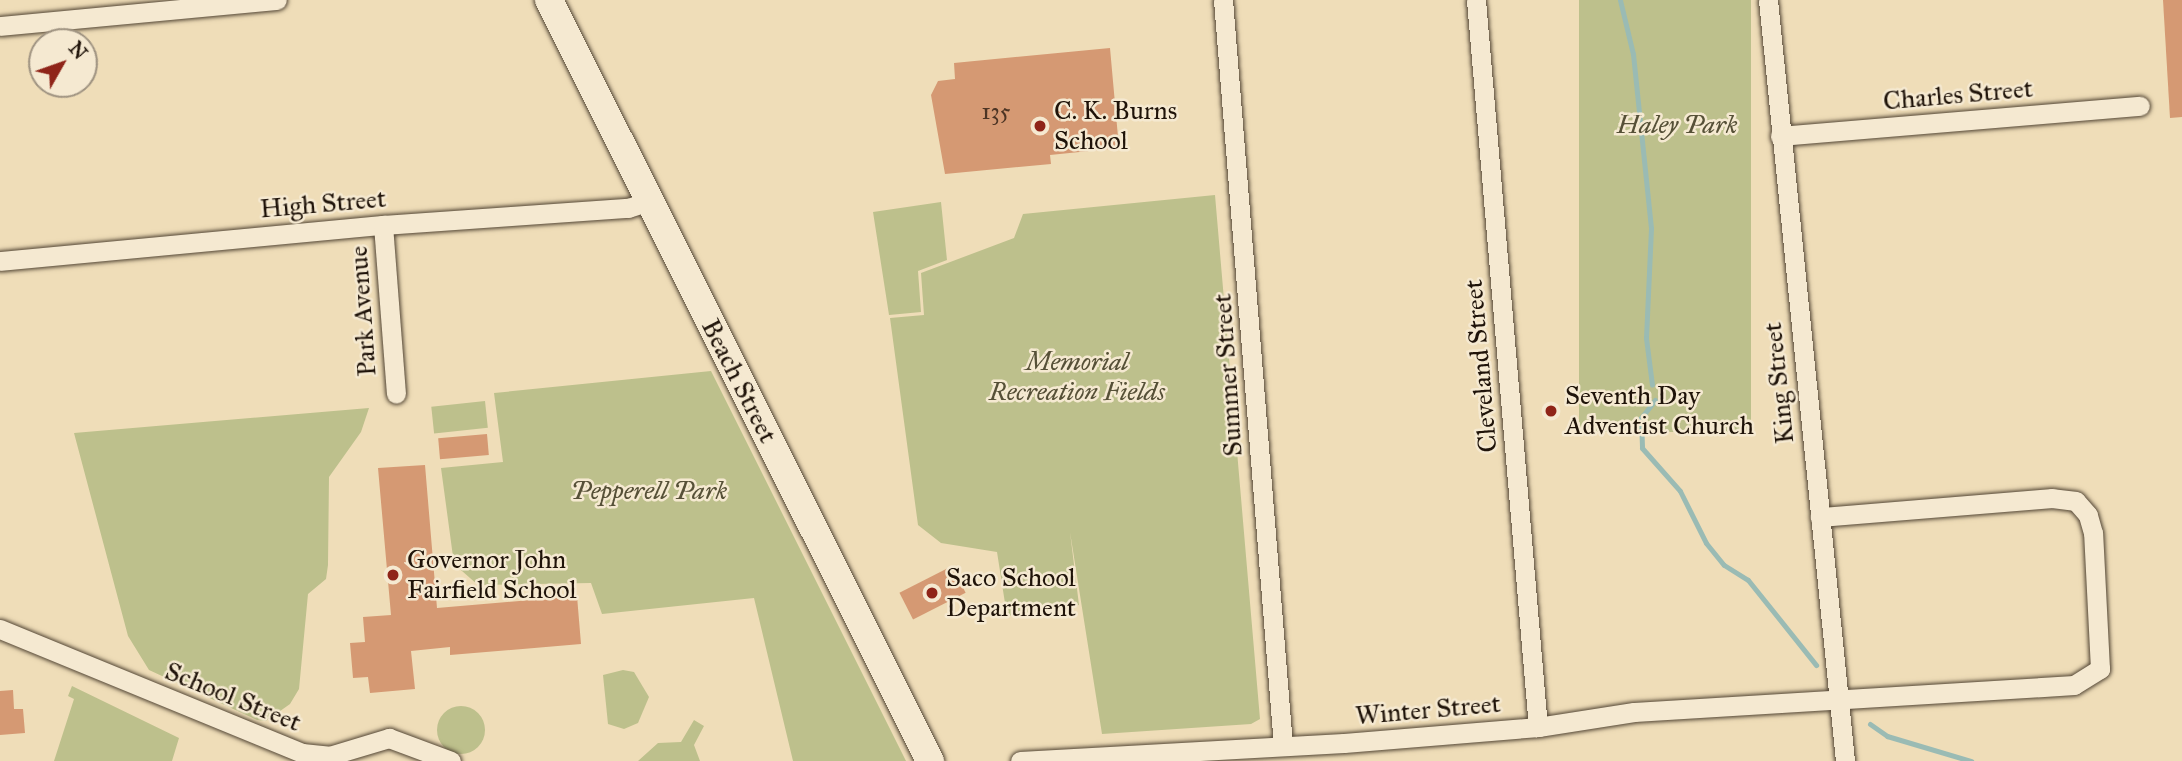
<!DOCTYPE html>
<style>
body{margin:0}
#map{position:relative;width:2182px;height:761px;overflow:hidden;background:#efddb8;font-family:"IM FELL Great Primer",serif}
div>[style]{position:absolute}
.green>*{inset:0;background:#bdc08c;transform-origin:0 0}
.round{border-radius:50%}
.stream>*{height:5px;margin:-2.5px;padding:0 2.5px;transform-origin:2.5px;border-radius:2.5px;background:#9abbb4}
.building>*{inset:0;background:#d59973;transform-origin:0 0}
.roads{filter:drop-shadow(0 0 2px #534635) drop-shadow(0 0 2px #534635)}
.minor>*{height:19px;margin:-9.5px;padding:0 9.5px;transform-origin:9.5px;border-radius:9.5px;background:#f5e9d1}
.secondary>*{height:28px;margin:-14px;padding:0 14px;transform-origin:14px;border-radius:14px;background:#f5e9d1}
.dots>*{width:19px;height:19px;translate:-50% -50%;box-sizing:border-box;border:4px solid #f5e9d1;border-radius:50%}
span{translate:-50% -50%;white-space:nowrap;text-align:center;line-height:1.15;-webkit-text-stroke:5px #f5e9d1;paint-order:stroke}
.number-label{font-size:23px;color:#4c3424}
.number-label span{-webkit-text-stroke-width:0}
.street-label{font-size:26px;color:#1f1309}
.poi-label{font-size:26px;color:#1f1309}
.left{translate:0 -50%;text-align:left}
.park-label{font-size:26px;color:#565037;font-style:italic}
.north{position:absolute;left:28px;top:28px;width:70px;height:70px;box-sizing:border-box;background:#f5e9d1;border:2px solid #9f9381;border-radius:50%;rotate:50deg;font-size:19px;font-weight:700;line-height:28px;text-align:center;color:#1f1309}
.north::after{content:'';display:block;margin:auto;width:24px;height:32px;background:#8f2418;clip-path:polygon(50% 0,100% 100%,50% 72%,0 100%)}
</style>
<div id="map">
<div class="green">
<div style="left:1579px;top:0;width:172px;height:432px"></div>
<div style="clip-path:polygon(1215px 195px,1260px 719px,1251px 724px,1102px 734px,1070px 532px,1079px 605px,1007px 616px,997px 552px,941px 543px,918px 525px,890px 318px,924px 315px,921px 273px,1014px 238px,1023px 214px)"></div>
<div style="clip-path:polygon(941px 202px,947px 260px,918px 271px,921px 312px,889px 315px,873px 212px)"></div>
<div style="clip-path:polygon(711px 371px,906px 761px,793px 761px,754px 598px,602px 614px,591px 583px,478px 585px,454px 564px,441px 468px,503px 462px,494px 393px)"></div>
<div style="left:485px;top:401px;width:27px;height:54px;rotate:84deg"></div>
<div style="clip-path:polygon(369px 408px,361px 432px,329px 477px,328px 565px,326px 579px,308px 594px,299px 689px,290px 704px,266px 721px,257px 720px,149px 670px,128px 636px,74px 433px)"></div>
<div style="clip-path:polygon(623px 670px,634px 672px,649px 697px,638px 723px,624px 729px,608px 724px,603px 675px)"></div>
<div style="clip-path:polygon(72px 686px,179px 738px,172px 761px,54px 761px,74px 699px,68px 696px)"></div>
<div class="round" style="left:437px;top:706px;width:48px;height:48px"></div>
<div style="clip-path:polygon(694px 720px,704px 726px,694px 745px,700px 761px,638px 761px,658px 743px,681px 742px)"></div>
</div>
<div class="stream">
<div style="left:1620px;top:0;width:56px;rotate:76.5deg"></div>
<div style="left:1633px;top:54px;width:175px;rotate:84.1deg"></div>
<div style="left:1651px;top:228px;width:110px;rotate:92.6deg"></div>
<div style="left:1646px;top:338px;width:47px;rotate:82.7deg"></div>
<div style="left:1655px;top:400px;width:23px;rotate:128deg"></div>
<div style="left:1641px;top:418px;width:30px;rotate:88deg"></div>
<div style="left:1642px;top:448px;width:57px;rotate:48.5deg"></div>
<div style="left:1680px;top:491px;width:58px;rotate:63.4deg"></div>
<div style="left:1706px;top:543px;width:28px;rotate:51deg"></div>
<div style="left:1724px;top:565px;width:28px;rotate:32deg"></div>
<div style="left:1748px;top:580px;width:109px;rotate:51.3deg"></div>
<div style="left:1870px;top:724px;width:21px;rotate:35deg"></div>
<div style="left:1887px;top:736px;width:88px;rotate:16.6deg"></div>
</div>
<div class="building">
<div style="clip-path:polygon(2163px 0,2182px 0,2182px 117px,2170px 118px)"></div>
<div style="clip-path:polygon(1110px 48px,1119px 148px,1050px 155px,1051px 164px,945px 174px,931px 95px,938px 81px,955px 79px,954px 63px)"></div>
<div style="left:487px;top:434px;width:21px;height:49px;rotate:85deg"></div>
<div style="clip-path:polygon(425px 465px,437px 608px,577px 596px,581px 644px,450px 655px,450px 647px,411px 651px,415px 689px,370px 693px,368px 677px,353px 678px,350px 643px,365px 642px,363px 617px,391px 615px,378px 468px)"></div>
<div style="left:952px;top:566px;width:30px;height:59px;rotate:63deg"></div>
<div style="clip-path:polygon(13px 690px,14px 709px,23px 709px,25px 733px,0 735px,0 691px)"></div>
</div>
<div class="roads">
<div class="minor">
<div style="left:1223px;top:0;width:748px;rotate:85.4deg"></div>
<div style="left:1476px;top:0;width:730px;rotate:85.13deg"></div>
<div style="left:1768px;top:0;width:765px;rotate:84.22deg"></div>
<div style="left:0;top:26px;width:278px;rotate:-5.4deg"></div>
<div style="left:1780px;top:136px;width:361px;rotate:-4.8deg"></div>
<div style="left:383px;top:225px;width:169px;rotate:85.6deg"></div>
<div style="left:0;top:261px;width:385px;rotate:-5.4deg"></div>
<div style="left:383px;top:225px;width:246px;rotate:-4deg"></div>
<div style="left:628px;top:208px;width:22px;rotate:-18deg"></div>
<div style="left:0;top:629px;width:326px;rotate:22.3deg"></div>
<div style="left:302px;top:753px;width:27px;rotate:6deg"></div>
<div style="left:329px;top:756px;width:63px;rotate:-16.7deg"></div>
<div style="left:389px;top:738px;width:66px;rotate:20.4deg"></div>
<div style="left:1020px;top:761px;width:324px;rotate:-3.2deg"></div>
<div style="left:1344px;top:743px;width:195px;rotate:-4.7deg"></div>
<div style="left:1538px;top:727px;width:97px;rotate:-8.9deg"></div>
<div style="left:1634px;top:712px;width:441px;rotate:-3.5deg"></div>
<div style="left:2074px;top:685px;width:31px;rotate:-32deg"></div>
<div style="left:2100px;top:669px;width:136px;rotate:-92.9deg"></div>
<div style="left:2093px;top:533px;width:19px;rotate:-106deg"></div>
<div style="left:2088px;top:515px;width:18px;rotate:-131deg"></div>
<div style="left:2076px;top:501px;width:24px;rotate:-173deg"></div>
<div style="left:2052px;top:498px;width:233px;rotate:175.3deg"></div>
</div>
<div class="secondary">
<div style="left:549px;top:0;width:851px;rotate:63.4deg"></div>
</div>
</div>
<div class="dots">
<div style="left:1040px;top:126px;background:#8f2418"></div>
<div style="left:1551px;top:411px;background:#8f2418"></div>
<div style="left:393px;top:575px;background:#8f2418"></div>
<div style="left:932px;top:593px;background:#8f2418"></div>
</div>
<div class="number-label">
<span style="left:996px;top:111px">135</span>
</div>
<div class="street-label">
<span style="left:1958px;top:95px;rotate:-5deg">Charles Street</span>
<span style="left:323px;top:204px;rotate:-5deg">High Street</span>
<span style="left:363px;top:311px;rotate:-94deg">Park Avenue</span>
<span style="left:1481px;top:366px;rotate:-95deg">Cleveland Street</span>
<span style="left:1228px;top:375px;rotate:-94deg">Summer Street</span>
<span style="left:739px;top:381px;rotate:63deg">Beach Street</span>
<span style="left:1779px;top:383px;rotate:-96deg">King Street</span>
<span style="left:233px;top:697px;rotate:22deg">School Street</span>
<span style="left:1428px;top:710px;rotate:-5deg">Winter Street</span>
</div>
<div class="poi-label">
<span class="left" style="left:1054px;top:126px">C. K. Burns<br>School</span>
<span class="left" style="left:1565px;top:411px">Seventh Day<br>Adventist Church</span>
<span class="left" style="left:407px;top:575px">Governor John<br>Fairfield School</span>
<span class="left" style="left:946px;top:593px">Saco School<br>Department</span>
</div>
<div class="park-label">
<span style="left:1677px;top:125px">Haley Park</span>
<span style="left:1077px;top:377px">Memorial<br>Recreation Fields</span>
<span style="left:649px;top:491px">Pepperell Park</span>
</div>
<div class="north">N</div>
</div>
